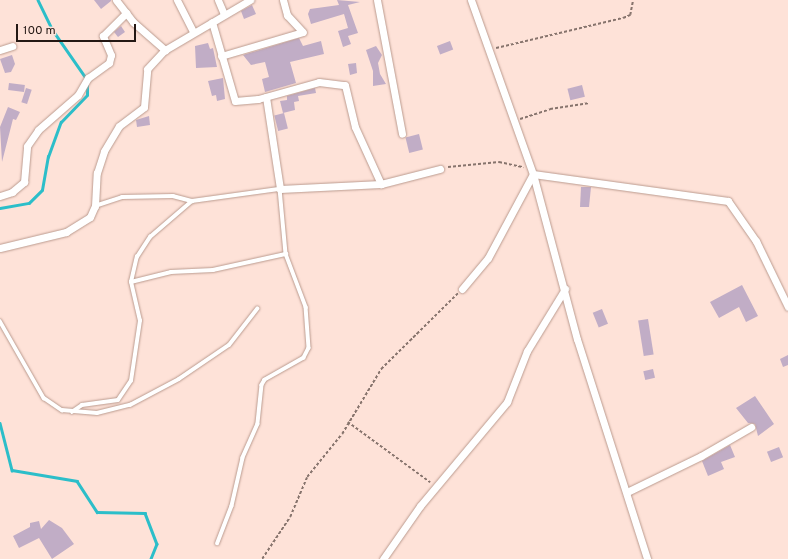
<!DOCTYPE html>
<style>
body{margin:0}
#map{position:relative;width:788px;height:559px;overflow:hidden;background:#fee2d8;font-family:Overpass,sans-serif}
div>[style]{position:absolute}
.stream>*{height:2.5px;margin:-1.25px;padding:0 1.25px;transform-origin:1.25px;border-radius:1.25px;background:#2cbec9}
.building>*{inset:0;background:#c1adc6;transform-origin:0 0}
.path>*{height:1.5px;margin-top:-0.75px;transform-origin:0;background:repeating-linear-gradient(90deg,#87746d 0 3px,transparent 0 5px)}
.roads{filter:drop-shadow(0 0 1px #bb9b8f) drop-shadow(0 0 1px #bb9b8f)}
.service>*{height:3.5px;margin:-1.75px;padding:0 1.75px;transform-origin:1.75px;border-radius:1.75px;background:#fff}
.minor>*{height:7px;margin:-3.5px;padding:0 3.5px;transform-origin:3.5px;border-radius:3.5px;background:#fff}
span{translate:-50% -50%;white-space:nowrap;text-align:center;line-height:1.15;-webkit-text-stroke:3.5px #fee2d8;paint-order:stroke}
.scale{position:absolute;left:16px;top:24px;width:120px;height:18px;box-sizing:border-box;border:2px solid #241814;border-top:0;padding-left:5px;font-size:12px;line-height:14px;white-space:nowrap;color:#241814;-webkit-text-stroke:3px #fee2d8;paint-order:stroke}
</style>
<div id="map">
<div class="stream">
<div style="left:38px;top:0;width:32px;rotate:64deg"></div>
<div style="left:52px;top:29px;width:60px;rotate:55.2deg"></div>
<div style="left:0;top:208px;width:29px;rotate:-10deg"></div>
<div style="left:29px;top:203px;width:18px;rotate:-45deg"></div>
<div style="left:42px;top:190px;width:34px;rotate:-80deg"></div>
<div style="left:48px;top:157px;width:37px;rotate:-70deg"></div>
<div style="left:61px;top:122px;width:37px;rotate:-46deg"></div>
<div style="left:87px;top:95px;width:11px;rotate:-90deg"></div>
<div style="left:0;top:423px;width:49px;rotate:75.7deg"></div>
<div style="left:12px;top:470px;width:66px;rotate:9.6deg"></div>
<div style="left:77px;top:481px;width:37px;rotate:57deg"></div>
<div style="left:97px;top:512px;width:48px;rotate:1.2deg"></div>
<div style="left:145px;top:513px;width:33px;rotate:69deg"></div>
<div style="left:157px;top:544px;width:16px;rotate:112deg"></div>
</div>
<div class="building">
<div style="clip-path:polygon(94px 0,111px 0,111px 1px,101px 9px)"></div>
<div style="clip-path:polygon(337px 0,360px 2px,348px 5px,358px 33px,348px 36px,351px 44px,343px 47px,338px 31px,348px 28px,344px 14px,311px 24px,308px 14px,310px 9px,339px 5px)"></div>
<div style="clip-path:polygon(252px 5px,256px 14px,244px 19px,241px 11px)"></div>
<div style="clip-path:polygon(121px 26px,125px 32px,118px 37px,114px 32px)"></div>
<div style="clip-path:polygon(299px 38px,303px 46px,321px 41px,324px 54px,290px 62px,296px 83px,265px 92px,262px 79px,269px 77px,265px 62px,251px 65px,243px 55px)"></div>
<div style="left:450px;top:41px;width:9px;height:14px;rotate:69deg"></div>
<div style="clip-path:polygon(208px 43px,210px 49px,213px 48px,217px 67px,196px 68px,195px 46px)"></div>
<div style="clip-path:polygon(376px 46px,382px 55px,378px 63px,380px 74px,386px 84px,373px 86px,373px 71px,366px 50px)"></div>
<div style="clip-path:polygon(12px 55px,15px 64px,11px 72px,5px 73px,0 59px)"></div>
<div style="clip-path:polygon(356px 63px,357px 73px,350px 75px,348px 64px)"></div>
<div style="clip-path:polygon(223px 78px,225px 99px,217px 101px,216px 95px,212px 96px,208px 81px)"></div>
<div style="left:9px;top:83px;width:16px;height:7px;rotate:7deg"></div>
<div style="left:582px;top:85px;width:12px;height:15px;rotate:76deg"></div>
<div style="left:26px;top:88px;width:6px;height:15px;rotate:18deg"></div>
<div style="clip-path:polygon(315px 88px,316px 93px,298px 96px,299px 101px,294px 102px,295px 110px,283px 113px,280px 101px,287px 100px,287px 96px)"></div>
<div style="clip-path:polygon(8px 107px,20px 112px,16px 120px,13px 119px,2px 162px,0 127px)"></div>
<div style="left:284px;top:113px;width:16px;height:10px;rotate:76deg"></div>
<div style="clip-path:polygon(149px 116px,150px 125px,137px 127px,136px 120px)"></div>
<div style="left:419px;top:134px;width:16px;height:14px;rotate:76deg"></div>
<div style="clip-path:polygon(581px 187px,591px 187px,589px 207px,580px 207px)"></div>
<div style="clip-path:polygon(742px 285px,758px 316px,746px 322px,739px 307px,719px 318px,710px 302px)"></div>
<div style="left:602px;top:309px;width:16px;height:10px;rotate:68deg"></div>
<div style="left:648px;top:319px;width:36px;height:10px;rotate:81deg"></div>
<div style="clip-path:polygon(788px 355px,788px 365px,783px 367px,780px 359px)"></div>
<div style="left:653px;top:369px;width:9px;height:10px;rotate:77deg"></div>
<div style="clip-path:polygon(755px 396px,774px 424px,758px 436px,755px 424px,748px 423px,736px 408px)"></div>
<div style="clip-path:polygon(730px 445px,735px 457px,721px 462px,724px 469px,708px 476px,702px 461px)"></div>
<div style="left:779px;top:447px;width:11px;height:13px;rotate:68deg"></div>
<div style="clip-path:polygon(49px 520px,62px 528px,74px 544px,52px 559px,39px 538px,19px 548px,13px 536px,30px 527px,30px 523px,39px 521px,41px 529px)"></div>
</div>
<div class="path">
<div style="left:496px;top:48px;width:130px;rotate:-13.3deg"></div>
<div style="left:623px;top:18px;width:8px;rotate:-23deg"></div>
<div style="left:630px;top:15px;width:15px;rotate:-79deg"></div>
<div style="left:520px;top:119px;width:32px;rotate:-18deg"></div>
<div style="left:550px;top:109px;width:40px;rotate:-8.5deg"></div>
<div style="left:448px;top:167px;width:51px;rotate:-5.6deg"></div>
<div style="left:499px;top:162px;width:25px;rotate:12deg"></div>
<div style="left:348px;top:422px;width:102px;rotate:36.2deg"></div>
<div style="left:262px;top:559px;width:50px;rotate:-56.3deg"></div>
<div style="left:290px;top:517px;width:43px;rotate:-67deg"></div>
<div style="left:307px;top:477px;width:55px;rotate:-50.9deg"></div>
<div style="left:342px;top:434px;width:76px;rotate:-59deg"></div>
<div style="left:381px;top:369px;width:108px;rotate:-44.6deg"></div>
</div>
<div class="roads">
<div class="service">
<div style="left:95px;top:206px;width:28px;rotate:-18deg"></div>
<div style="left:122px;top:197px;width:51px;rotate:-1.1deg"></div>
<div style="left:173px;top:196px;width:20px;rotate:15deg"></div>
<div style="left:131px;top:282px;width:41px;rotate:-14deg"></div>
<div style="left:171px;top:272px;width:42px;rotate:-2.7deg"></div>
<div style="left:213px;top:270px;width:75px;rotate:-12.4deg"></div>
<div style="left:0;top:321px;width:89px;rotate:60.3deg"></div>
<div style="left:44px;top:398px;width:22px;rotate:34deg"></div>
<div style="left:62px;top:410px;width:35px;rotate:5deg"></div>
<div style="left:97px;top:413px;width:34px;rotate:-14deg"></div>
<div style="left:130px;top:405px;width:55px;rotate:-28deg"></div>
<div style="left:179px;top:379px;width:60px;rotate:-34.2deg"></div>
<div style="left:229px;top:345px;width:46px;rotate:-52.1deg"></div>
<div style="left:72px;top:412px;width:12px;rotate:-35deg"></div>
<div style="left:82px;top:405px;width:36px;rotate:-8deg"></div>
<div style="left:118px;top:400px;width:23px;rotate:-56deg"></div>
<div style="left:131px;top:381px;width:61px;rotate:-81.5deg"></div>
<div style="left:140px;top:321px;width:40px;rotate:-103deg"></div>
<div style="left:131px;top:282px;width:26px;rotate:-77deg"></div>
<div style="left:137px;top:257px;width:24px;rotate:-57deg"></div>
<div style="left:150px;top:237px;width:55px;rotate:-40.6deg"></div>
<div style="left:192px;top:201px;width:89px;rotate:-7.8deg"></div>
<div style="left:280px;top:189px;width:65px;rotate:84.7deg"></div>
<div style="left:286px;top:254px;width:57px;rotate:69.3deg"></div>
<div style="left:306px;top:307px;width:41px;rotate:85.8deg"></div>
<div style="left:309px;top:348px;width:11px;rotate:117deg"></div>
<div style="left:304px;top:358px;width:45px;rotate:150.6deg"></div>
<div style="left:265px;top:380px;width:6px;rotate:121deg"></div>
<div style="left:262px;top:385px;width:39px;rotate:96deg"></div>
<div style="left:258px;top:424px;width:37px;rotate:114deg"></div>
<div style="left:243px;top:458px;width:49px;rotate:102.9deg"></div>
<div style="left:232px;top:506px;width:40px;rotate:111deg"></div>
</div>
<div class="minor">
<div style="left:116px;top:0;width:28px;rotate:52deg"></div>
<div style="left:133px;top:22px;width:43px;rotate:41.2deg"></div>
<div style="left:177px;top:0;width:36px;rotate:63deg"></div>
<div style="left:218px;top:0;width:15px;rotate:67deg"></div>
<div style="left:283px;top:0;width:16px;rotate:75deg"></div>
<div style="left:287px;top:15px;width:23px;rotate:47deg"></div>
<div style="left:377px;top:0;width:136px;rotate:79.4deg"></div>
<div style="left:471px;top:0;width:185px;rotate:70.4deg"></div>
<div style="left:533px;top:174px;width:171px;rotate:75.1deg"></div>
<div style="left:577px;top:339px;width:231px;rotate:72.3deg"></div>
<div style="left:212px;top:22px;width:82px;rotate:73.8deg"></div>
<div style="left:235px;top:101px;width:23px;rotate:-5deg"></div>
<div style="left:258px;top:99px;width:63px;rotate:-15.6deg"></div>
<div style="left:319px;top:82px;width:26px;rotate:7deg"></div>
<div style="left:345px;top:85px;width:43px;rotate:76.6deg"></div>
<div style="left:355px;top:127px;width:63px;rotate:65.5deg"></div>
<div style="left:0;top:50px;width:13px;rotate:-18deg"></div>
<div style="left:221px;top:56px;width:85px;rotate:-16.3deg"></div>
<div style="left:266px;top:97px;width:93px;rotate:81.3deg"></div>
<div style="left:280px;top:189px;width:101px;rotate:-2.8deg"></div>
<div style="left:381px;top:184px;width:61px;rotate:-14.3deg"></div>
<div style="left:0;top:196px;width:13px;rotate:-18deg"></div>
<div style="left:12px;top:192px;width:16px;rotate:-40deg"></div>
<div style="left:24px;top:182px;width:36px;rotate:-85deg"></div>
<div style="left:27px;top:146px;width:19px;rotate:-55deg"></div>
<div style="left:38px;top:130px;width:53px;rotate:-41.2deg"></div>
<div style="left:78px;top:95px;width:20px;rotate:-60deg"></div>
<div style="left:88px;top:78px;width:26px;rotate:-36deg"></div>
<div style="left:109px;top:63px;width:8px;rotate:-76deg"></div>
<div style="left:111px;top:55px;width:21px;rotate:-113deg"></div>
<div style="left:103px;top:36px;width:33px;rotate:-45deg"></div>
<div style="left:0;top:248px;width:68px;rotate:-13.6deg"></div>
<div style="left:66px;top:232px;width:28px;rotate:-32deg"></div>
<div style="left:90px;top:217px;width:12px;rotate:-66deg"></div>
<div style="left:95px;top:206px;width:33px;rotate:-87deg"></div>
<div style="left:97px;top:173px;width:23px;rotate:-72deg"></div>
<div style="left:104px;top:151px;width:29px;rotate:-59deg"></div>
<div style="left:119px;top:126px;width:31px;rotate:-37deg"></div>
<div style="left:144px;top:107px;width:38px;rotate:-85deg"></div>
<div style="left:147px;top:69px;width:26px;rotate:-47deg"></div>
<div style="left:165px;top:50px;width:99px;rotate:-30.5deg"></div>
<div style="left:462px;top:289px;width:40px;rotate:-50deg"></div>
<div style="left:488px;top:258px;width:95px;rotate:-61.8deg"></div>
<div style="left:533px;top:174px;width:197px;rotate:7.9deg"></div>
<div style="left:728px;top:201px;width:49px;rotate:55deg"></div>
<div style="left:756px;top:241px;width:73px;rotate:64.1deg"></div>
<div style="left:627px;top:492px;width:82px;rotate:-25.9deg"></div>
<div style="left:701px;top:456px;width:58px;rotate:-30.1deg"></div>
<div style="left:383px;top:559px;width:65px;rotate:-55.1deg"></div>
<div style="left:420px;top:506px;width:136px;rotate:-50.1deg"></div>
<div style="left:507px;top:402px;width:55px;rotate:-68.6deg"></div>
<div style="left:527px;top:351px;width:73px;rotate:-58.5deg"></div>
</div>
</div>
<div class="scale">100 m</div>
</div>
